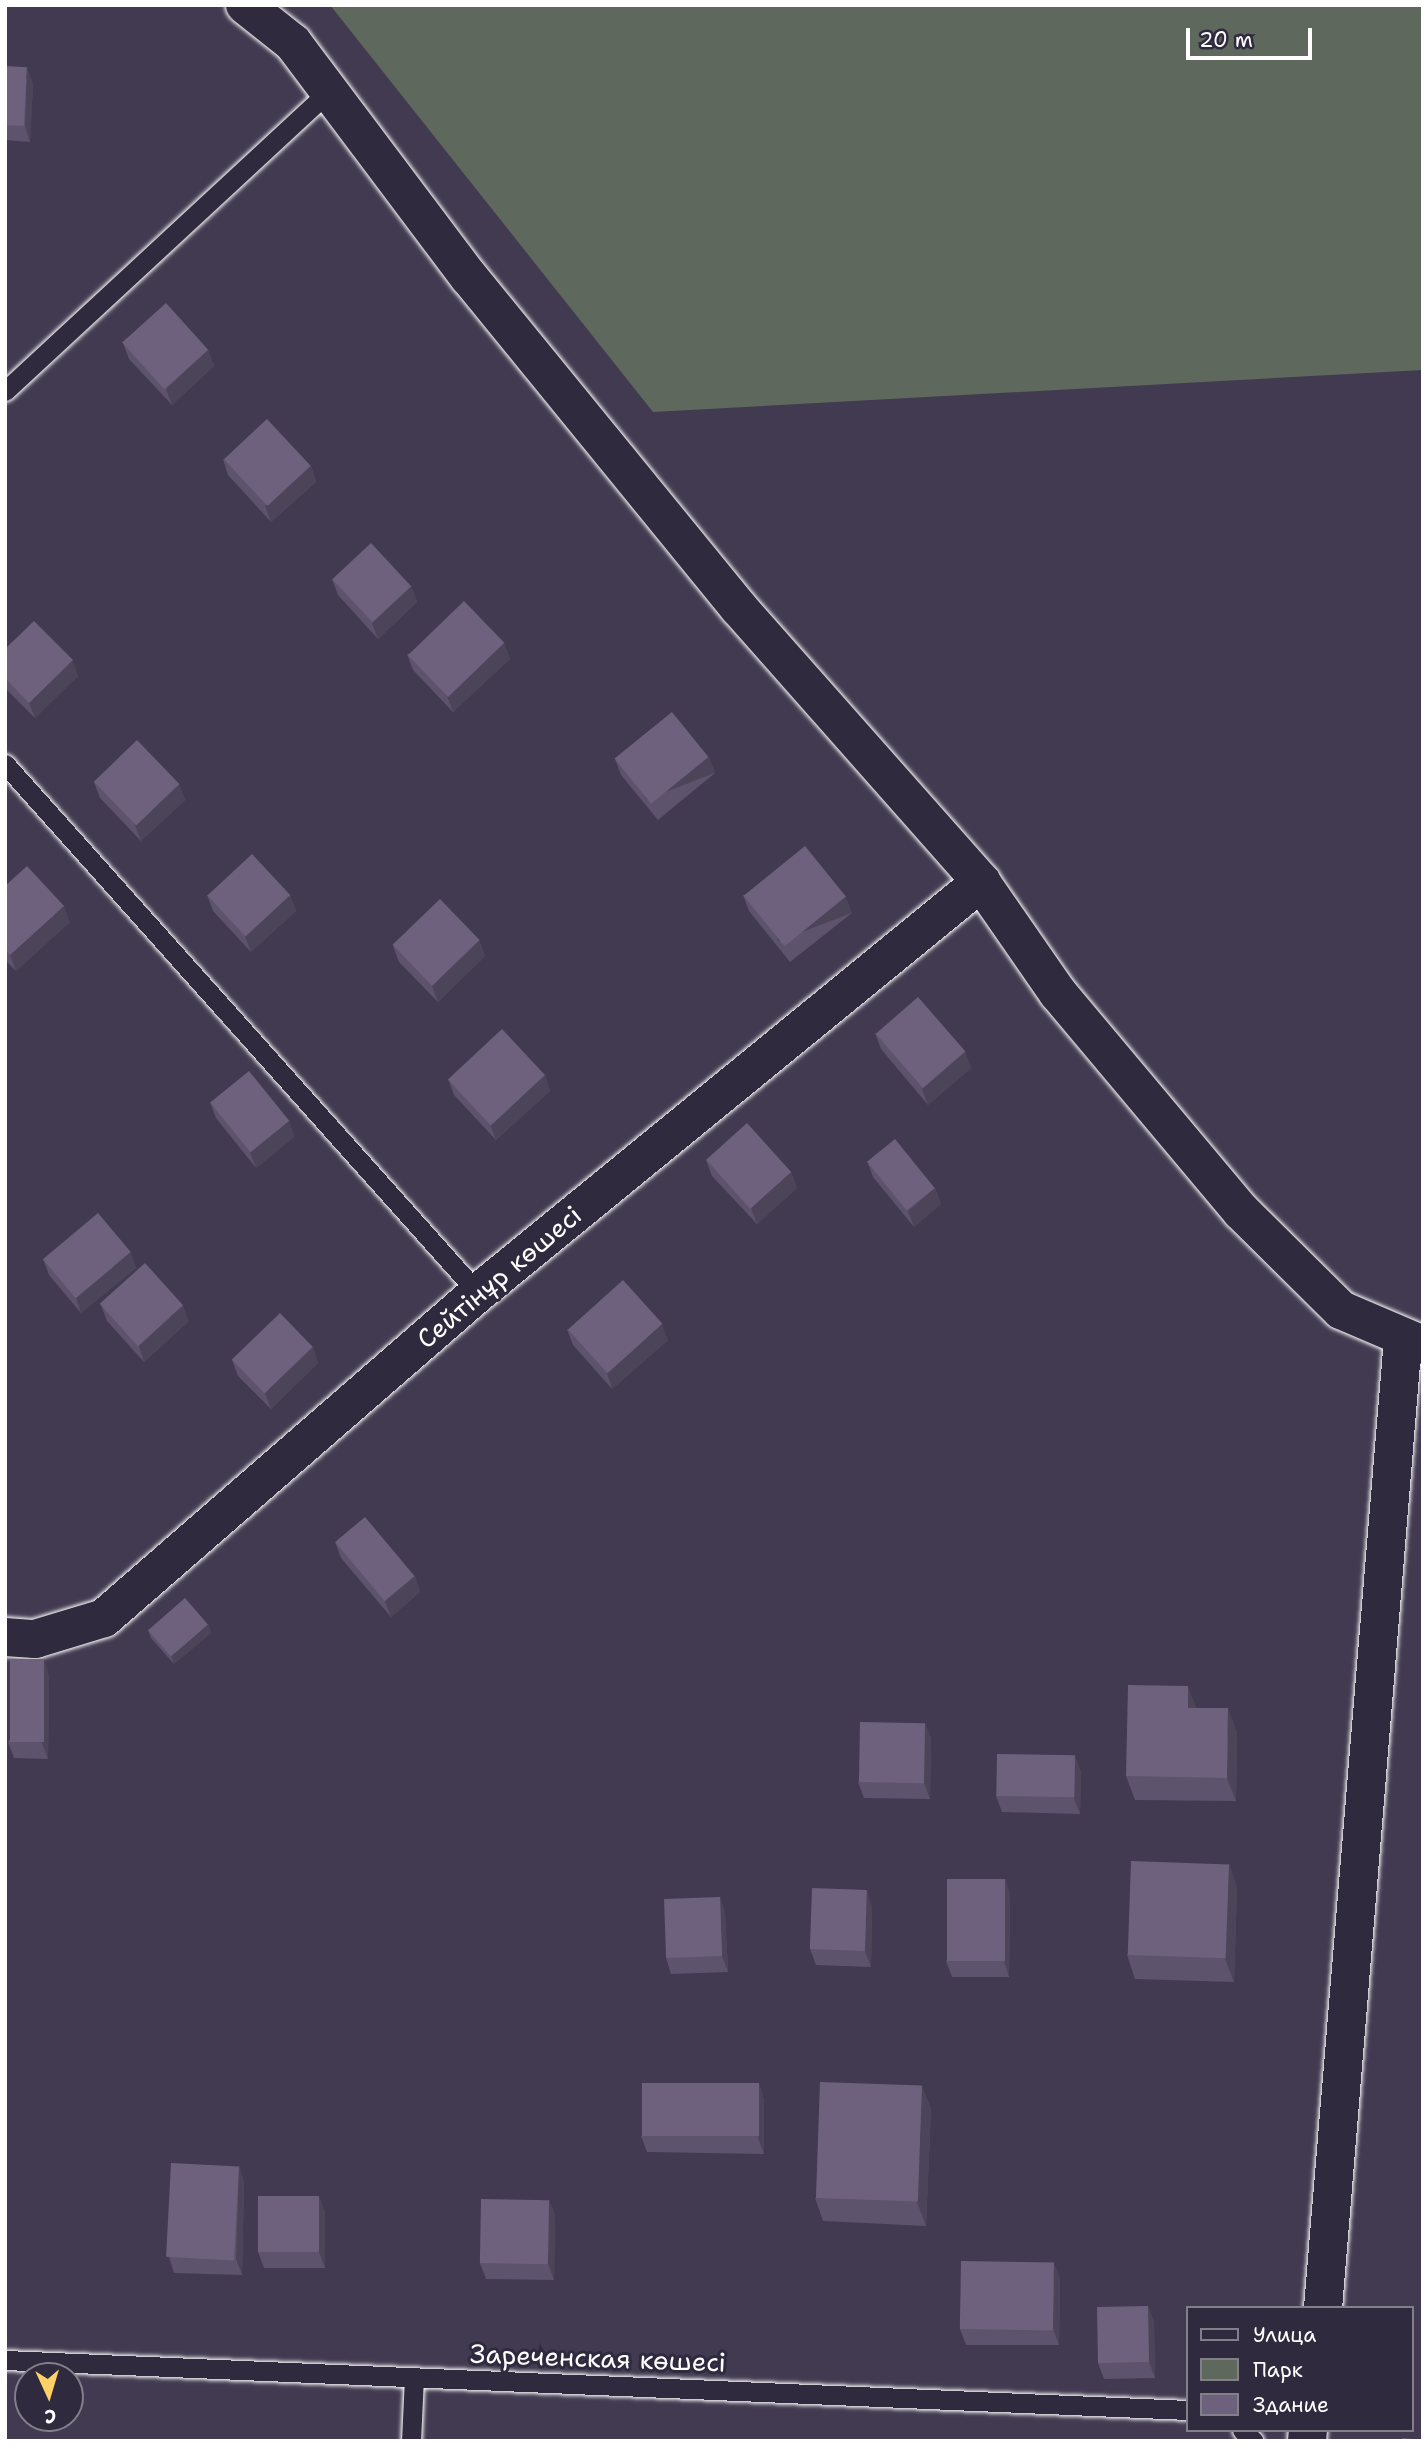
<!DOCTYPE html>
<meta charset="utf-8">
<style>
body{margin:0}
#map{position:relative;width:1428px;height:2446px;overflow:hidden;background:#423a50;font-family:"Shantell Sans",sans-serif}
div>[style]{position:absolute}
.green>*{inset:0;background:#5e685c}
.roads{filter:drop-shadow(0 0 2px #fff) drop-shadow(0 0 2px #fff)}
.lane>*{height:19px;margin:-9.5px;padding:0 9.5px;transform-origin:9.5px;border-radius:9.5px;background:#2f2a3d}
.street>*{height:38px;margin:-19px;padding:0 19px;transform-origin:19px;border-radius:19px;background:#2f2a3d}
.secondary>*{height:38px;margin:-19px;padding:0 19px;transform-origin:19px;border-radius:19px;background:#2f2a3d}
.wall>*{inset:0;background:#5e536c}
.shaded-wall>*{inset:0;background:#4c4458;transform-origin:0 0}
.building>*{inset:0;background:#6d617e;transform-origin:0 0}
span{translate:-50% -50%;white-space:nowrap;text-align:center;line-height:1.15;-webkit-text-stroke:6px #2f2a3d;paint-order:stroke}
.street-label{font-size:26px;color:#fff}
.frame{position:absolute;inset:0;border:7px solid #fff;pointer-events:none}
.legend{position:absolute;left:1186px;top:2306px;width:228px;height:126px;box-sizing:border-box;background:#2f2a3d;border:2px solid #827f8b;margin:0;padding:9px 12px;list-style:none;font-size:21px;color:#fff}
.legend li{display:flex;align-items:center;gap:14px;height:35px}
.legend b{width:35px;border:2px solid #827f8b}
.north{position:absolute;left:14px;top:2362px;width:70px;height:70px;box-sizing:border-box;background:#2f2a3d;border:2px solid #827f8b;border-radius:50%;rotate:176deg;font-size:19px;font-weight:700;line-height:28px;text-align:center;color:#fff}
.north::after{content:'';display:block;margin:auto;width:24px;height:32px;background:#ffd166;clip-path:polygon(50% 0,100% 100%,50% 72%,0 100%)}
.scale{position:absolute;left:1186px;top:28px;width:126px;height:32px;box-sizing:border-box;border:4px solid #fff;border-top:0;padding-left:9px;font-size:21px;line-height:24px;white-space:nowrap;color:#fff;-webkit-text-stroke:5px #2f2a3d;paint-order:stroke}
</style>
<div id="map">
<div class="green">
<div style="clip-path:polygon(330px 5px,1423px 5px,1423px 370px,653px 412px)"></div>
</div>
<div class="roads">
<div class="lane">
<div style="left:5px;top:391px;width:442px;rotate:-42.8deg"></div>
<div style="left:5px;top:764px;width:710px;rotate:48.2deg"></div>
<div style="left:5px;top:2360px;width:1184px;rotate:2.42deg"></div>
<div style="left:1242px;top:2430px;width:16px;rotate:43deg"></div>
<div style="left:411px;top:2441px;width:64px;rotate:-87.3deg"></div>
</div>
<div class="street">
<div style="left:5px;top:1637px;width:30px;rotate:4deg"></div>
<div style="left:35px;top:1639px;width:72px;rotate:-16.9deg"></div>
<div style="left:104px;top:1618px;width:495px;rotate:-41deg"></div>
<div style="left:478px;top:1293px;width:650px;rotate:-39.25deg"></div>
<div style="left:1323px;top:2308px;width:972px;rotate:-85.28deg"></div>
<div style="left:1307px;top:2441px;width:11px;rotate:-85deg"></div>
</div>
<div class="secondary">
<div style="left:245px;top:5px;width:61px;rotate:38.4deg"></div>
<div style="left:293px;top:43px;width:293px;rotate:53.1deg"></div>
<div style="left:469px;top:277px;width:427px;rotate:50.8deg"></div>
<div style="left:739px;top:608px;width:366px;rotate:48.5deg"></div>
<div style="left:981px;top:882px;width:135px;rotate:55.3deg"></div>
<div style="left:1058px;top:993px;width:285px;rotate:50deg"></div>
<div style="left:1241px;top:1211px;width:141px;rotate:44.7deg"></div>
<div style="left:1341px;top:1310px;width:89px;rotate:23.1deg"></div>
</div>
</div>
<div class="wall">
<div style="clip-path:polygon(5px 66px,33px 83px,30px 142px,5px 140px)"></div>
<div style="clip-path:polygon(123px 343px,208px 350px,214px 366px,172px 405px,129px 359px)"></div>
<div style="clip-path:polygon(223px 459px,311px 466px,316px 482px,271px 522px,228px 475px)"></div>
<div style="clip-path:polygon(332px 579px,411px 586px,417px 602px,378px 639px,338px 595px)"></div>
<div style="clip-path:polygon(504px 643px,510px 659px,453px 712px,413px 670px,407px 654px)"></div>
<div style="clip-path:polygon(5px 649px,78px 676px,35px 718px,5px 688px)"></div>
<div style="clip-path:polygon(709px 757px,715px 773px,658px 820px,621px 775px,615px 759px)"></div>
<div style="clip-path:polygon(94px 782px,179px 784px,185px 800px,141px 841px,100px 798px)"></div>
<div style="clip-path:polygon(5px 886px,70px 922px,16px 971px,5px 960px)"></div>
<div style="clip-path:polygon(207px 895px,290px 895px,296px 911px,251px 952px,213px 911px)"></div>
<div style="clip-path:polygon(743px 895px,852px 913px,790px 962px,749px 911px)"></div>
<div style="clip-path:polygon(479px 940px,485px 956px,438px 1002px,399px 962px,393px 946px)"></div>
<div style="clip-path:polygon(875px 1033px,965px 1052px,971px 1068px,928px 1105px,881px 1049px)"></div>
<div style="clip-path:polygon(545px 1075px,550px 1091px,496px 1140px,454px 1095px,448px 1079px)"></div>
<div style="clip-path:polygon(210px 1102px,289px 1121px,294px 1137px,256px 1168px,216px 1118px)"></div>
<div style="clip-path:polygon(706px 1160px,791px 1172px,797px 1188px,757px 1224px,712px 1176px)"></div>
<div style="clip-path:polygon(867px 1161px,935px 1188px,941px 1204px,914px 1227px,873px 1177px)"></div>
<div style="clip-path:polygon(43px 1259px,136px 1268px,81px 1313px,49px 1275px)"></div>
<div style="clip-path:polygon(101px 1305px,189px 1321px,144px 1362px,107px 1321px)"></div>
<div style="clip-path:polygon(567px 1329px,668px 1340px,612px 1389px,573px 1345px)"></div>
<div style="clip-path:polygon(313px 1347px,318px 1363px,271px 1409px,238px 1376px,232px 1360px)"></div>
<div style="clip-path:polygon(335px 1542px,415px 1576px,420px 1592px,391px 1617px,341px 1558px)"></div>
<div style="clip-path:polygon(208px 1624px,211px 1633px,174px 1664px,151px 1638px,148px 1630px)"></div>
<div style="clip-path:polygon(49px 1675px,48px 1759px,14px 1758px,8px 1742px)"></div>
<div style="clip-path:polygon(925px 1723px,931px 1739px,930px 1799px,864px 1798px,858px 1782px)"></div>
<div style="clip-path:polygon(1237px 1732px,1236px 1801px,1135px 1800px,1126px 1776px)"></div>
<div style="clip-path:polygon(1075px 1756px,1081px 1772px,1080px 1814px,1002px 1812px,996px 1796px)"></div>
<div style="clip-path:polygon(1229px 1864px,1237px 1888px,1234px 1982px,1135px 1979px,1127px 1955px)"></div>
<div style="clip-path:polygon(1005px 1879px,1010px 1895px,1009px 1977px,952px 1977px,946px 1961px)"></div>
<div style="clip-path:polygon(720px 1897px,725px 1913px,728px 1972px,671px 1974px,666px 1958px)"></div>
<div style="clip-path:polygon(872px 1906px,871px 1967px,816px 1965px,810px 1949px)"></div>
<div style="clip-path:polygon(759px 2084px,764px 2100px,764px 2154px,647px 2152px,641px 2136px)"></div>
<div style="clip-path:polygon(922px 2086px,931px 2109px,926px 2226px,823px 2221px,815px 2198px)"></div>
<div style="clip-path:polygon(239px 2166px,244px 2182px,242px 2275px,174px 2273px,169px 2257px)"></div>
<div style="clip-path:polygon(549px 2200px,555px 2216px,554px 2280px,486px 2279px,480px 2263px)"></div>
<div style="clip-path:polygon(325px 2212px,325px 2268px,264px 2268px,258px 2252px)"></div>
<div style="clip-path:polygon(1060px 2278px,1059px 2345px,966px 2345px,960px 2329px)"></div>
<div style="clip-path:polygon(1148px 2306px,1154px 2322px,1155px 2378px,1104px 2379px,1098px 2363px)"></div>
</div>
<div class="shaded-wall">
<div style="clip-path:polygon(27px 67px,33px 83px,30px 142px,25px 126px)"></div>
<div style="clip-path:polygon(208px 350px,214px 366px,172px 405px,166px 389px)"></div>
<div style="clip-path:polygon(311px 466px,316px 482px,271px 522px,265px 506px)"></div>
<div style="clip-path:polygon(411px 586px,417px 602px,378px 639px,372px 623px)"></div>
<div style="clip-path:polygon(504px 643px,510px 659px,453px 712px,447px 696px)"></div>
<div style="clip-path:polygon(73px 660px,78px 676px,35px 718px,29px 703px)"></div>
<div style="left:709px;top:757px;width:17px;height:74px;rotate:69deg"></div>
<div style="clip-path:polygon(179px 784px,185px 800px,141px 841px,135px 825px)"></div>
<div style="clip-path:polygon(290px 895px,296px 911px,251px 952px,245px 936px)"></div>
<div style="left:846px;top:897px;width:17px;height:79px;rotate:69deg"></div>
<div style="clip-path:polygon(64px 906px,70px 922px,16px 971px,10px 955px)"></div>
<div style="clip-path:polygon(479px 940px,485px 956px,438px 1002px,432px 986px)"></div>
<div style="clip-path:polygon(965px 1052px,971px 1068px,928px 1105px,922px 1089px)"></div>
<div style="clip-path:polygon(545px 1075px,550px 1091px,496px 1140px,490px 1124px)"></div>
<div style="clip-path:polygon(289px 1121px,294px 1137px,256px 1168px,250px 1152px)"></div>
<div style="clip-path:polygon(791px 1172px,797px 1188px,757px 1224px,751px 1208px)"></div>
<div style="clip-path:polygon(935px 1188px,941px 1204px,914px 1227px,908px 1211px)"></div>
<div style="clip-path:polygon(131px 1252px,136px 1268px,81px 1313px,76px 1298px)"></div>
<div style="clip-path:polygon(183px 1305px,189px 1321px,144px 1362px,139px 1346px)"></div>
<div style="clip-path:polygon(662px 1324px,668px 1340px,612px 1389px,607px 1373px)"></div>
<div style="clip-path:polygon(313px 1347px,318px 1363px,271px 1409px,265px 1393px)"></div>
<div style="clip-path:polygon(415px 1576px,420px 1592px,391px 1617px,385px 1601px)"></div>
<div style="clip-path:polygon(208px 1624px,211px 1633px,174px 1664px,171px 1656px)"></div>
<div style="clip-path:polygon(44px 1659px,49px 1675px,48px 1759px,42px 1743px)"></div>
<div style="clip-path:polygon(1188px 1686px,1197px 1709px,1188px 1708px)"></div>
<div style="clip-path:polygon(1228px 1708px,1237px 1732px,1236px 1801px,1227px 1778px)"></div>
<div style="clip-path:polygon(925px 1723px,931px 1739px,930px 1799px,924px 1783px)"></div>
<div style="clip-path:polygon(1075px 1756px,1081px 1772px,1080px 1814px,1074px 1798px)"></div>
<div style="clip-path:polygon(1229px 1864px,1237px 1888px,1234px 1982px,1225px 1959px)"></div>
<div style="clip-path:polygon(1005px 1879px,1010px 1895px,1009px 1977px,1004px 1961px)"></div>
<div style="clip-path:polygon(867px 1890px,872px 1906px,871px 1967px,865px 1951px)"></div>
<div style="clip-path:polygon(720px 1897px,725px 1913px,728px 1972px,722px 1956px)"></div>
<div style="clip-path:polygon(759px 2084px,764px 2100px,764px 2154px,758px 2138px)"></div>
<div style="clip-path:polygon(922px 2086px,931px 2109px,926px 2226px,917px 2202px)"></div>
<div style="clip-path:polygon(239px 2166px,244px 2182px,242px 2275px,236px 2259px)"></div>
<div style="clip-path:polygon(319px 2196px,325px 2212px,325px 2268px,319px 2252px)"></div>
<div style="clip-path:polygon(549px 2200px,555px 2216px,554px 2280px,548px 2264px)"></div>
<div style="clip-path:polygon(1054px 2262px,1060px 2278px,1059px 2345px,1053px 2329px)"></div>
<div style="clip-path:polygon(1148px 2306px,1154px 2322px,1155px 2378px,1149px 2362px)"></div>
</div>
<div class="building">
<div style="left:5px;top:66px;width:22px;height:59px;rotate:3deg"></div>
<div style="left:166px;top:303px;width:63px;height:59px;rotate:48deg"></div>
<div style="left:267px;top:419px;width:64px;height:59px;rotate:47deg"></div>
<div style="left:371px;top:543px;width:59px;height:53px;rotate:47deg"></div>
<div style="left:464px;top:601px;width:58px;height:78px;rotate:46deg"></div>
<div style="clip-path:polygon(34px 621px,73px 660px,29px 703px,5px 678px,5px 649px)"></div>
<div style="left:672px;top:712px;width:58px;height:74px;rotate:51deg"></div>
<div style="left:137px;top:740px;width:61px;height:60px;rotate:46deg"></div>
<div style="left:805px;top:846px;width:65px;height:79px;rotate:51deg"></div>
<div style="left:252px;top:854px;width:56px;height:61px;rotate:47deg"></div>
<div style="clip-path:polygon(27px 866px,64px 906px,10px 955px,5px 950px,5px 886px)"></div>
<div style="left:440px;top:899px;width:57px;height:66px;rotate:46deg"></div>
<div style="left:918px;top:997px;width:72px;height:56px;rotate:49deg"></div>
<div style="left:502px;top:1029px;width:63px;height:74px;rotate:47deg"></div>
<div style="left:249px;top:1071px;width:64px;height:50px;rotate:51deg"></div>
<div style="left:747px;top:1123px;width:66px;height:55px;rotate:48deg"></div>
<div style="left:895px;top:1139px;width:63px;height:36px;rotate:51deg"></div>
<div style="left:98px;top:1213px;width:51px;height:72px;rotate:50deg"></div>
<div style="left:145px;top:1263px;width:57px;height:61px;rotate:48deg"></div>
<div style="left:623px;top:1280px;width:59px;height:74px;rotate:48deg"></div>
<div style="left:280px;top:1313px;width:47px;height:67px;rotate:46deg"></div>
<div style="left:365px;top:1517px;width:77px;height:39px;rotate:50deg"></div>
<div style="left:185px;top:1598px;width:35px;height:49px;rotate:49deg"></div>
<div style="left:10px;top:1659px;width:34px;height:83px"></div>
<div style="clip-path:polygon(1128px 1685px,1188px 1686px,1188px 1708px,1228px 1708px,1227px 1778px,1126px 1776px)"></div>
<div style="left:860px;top:1722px;width:65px;height:60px;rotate:1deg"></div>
<div style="left:997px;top:1754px;width:78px;height:42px;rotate:1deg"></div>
<div style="left:1131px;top:1861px;width:98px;height:94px;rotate:2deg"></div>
<div style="left:947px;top:1879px;width:58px;height:82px"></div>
<div style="left:812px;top:1888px;width:55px;height:61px;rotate:2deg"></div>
<div style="left:720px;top:1897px;width:59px;height:56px;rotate:88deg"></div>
<div style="left:820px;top:2082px;width:102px;height:116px;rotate:2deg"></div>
<div style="left:642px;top:2083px;width:117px;height:53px"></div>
<div style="left:171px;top:2163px;width:68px;height:94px;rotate:3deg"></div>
<div style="left:258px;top:2196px;width:61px;height:56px"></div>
<div style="left:481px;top:2199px;width:68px;height:64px;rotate:1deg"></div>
<div style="left:961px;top:2261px;width:93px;height:68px;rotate:1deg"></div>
<div style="left:1148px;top:2306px;width:56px;height:51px;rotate:89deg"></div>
<div style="clip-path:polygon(1402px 2438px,1423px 2440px,1423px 2441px,1402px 2441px)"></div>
</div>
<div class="street-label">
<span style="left:499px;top:1277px;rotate:-40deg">Сейтінұр көшесі</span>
<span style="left:598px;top:2358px;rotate:2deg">Зареченская көшесі</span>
</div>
<div class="frame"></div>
<ul class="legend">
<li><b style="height:9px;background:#2f2a3d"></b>Улица</li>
<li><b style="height:19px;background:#5e685c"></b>Парк</li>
<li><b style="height:19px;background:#6d617e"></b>Здание</li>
</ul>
<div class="north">С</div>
<div class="scale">20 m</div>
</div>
